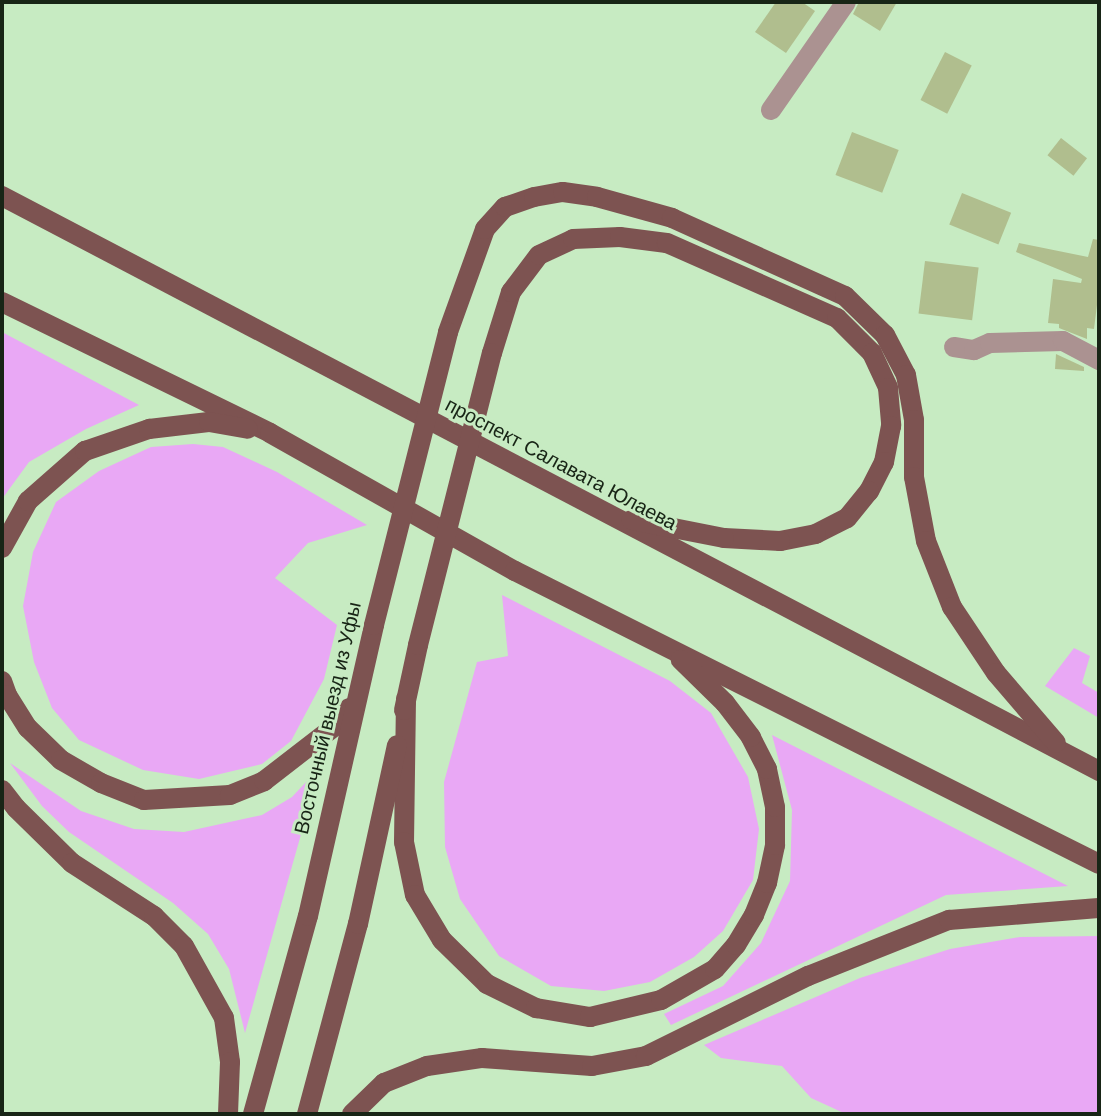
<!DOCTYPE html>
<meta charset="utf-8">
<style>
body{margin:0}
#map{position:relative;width:1101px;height:1116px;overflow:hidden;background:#c7ebc2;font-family:Helvetica,sans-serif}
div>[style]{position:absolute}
.green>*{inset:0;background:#e9a8f5}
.building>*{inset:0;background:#b0be8e;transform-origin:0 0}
.minor>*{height:20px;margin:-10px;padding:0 10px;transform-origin:10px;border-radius:10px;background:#ab9291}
.primary>*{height:20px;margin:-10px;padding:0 10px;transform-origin:10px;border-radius:10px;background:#7d5351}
.primary-bridge>*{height:20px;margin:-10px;padding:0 10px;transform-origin:10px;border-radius:10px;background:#7d5351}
span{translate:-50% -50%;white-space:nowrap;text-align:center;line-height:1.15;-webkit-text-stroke:6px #c7ebc2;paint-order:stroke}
.street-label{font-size:20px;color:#182516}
.frame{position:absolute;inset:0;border:4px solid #182516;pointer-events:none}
</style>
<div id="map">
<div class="green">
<div style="clip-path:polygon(2px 332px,139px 405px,86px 429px,29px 462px,2px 499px)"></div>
<div style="clip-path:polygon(193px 444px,223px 447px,277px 472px,367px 525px,308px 543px,275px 578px,337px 625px,324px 679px,291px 741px,262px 764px,199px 779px,143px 770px,79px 740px,52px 708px,34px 662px,23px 606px,33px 552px,56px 502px,99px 471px,151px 447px)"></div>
<div style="clip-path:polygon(502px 595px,670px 681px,711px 713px,748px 777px,759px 829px,753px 880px,723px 931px,694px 957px,650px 982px,604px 991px,551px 986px,499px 956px,460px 899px,445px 847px,444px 782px,477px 662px,508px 656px)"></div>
<div style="clip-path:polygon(1074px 648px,1090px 656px,1082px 683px,1099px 693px,1099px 718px,1045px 686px)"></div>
<div style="clip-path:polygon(772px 735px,1068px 886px,946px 895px,671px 1025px,664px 1014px,723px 986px,761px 943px,790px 881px,792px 810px)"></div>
<div style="clip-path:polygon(10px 763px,81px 811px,134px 829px,184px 832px,262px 815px,292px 797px,320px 767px,245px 1033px,229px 969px,208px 934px,173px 903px,69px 832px,42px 806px)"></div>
<div style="clip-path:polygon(1099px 936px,1099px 1114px,846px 1114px,811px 1098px,782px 1066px,721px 1058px,704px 1045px,860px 978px,950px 949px,1020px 937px)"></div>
</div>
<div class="building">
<div style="clip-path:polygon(776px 2px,802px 2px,815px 11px,786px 53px,755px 32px)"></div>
<div style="clip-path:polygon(859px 2px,897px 2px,880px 31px,853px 14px)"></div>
<div style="left:945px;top:52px;width:30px;height:54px;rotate:27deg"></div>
<div style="left:852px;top:132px;width:50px;height:46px;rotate:21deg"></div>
<div style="left:1061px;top:138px;width:33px;height:22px;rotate:38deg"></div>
<div style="left:962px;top:193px;width:53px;height:34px;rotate:22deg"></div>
<div style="clip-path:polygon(1093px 239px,1099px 240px,1099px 289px,1094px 329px,1087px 328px,1087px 339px,1059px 328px,1059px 324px,1048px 323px,1053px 279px,1081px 283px,1082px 279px,1016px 252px,1019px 243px,1088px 257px)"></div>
<div style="left:925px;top:261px;width:54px;height:53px;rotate:7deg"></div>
<div style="clip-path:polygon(1056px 354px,1084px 367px,1084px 371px,1055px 369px)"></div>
</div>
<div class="minor">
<div style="left:771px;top:110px;width:131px;rotate:-55.2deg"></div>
<div style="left:954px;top:347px;width:20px;rotate:9deg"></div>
<div style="left:974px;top:350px;width:17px;rotate:-24deg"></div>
<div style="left:990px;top:343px;width:73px;rotate:-1.6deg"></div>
<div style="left:1063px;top:341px;width:41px;rotate:27.8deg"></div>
</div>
<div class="primary">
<div style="left:2px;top:196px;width:1239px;rotate:27.66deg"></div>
<div style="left:2px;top:302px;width:298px;rotate:26deg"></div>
<div style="left:270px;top:433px;width:281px;rotate:29.4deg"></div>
<div style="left:515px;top:571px;width:653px;rotate:26.64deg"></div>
<div style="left:448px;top:332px;width:109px;rotate:-70.2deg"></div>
<div style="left:485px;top:229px;width:30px;rotate:-48deg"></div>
<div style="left:505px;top:207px;width:31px;rotate:-19deg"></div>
<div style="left:534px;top:197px;width:29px;rotate:-10deg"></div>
<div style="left:563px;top:192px;width:34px;rotate:8deg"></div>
<div style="left:597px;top:197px;width:78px;rotate:15.6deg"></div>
<div style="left:672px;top:218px;width:190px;rotate:24.3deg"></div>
<div style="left:845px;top:296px;width:56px;rotate:44.3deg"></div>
<div style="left:885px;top:335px;width:45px;rotate:62.3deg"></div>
<div style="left:906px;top:375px;width:46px;rotate:79.9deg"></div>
<div style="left:914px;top:420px;width:57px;rotate:90deg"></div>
<div style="left:914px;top:477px;width:65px;rotate:79.4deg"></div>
<div style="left:926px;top:541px;width:71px;rotate:68.5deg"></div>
<div style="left:952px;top:607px;width:79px;rotate:56.3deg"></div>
<div style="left:996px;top:673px;width:92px;rotate:49.4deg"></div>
<div style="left:492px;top:353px;width:64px;rotate:-72.7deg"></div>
<div style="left:511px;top:292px;width:46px;rotate:-52.9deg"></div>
<div style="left:539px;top:255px;width:38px;rotate:-25deg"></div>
<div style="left:573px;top:239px;width:47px;rotate:-2.4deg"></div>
<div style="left:620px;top:237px;width:47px;rotate:7.3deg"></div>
<div style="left:667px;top:243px;width:186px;rotate:23.8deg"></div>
<div style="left:837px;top:318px;width:49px;rotate:45deg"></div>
<div style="left:872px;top:353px;width:38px;rotate:65deg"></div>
<div style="left:888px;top:388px;width:38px;rotate:85deg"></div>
<div style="left:891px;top:426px;width:37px;rotate:101deg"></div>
<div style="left:884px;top:462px;width:33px;rotate:117deg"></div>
<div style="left:869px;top:491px;width:35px;rotate:129deg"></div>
<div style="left:847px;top:518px;width:35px;rotate:153deg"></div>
<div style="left:816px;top:534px;width:37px;rotate:169deg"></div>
<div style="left:780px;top:541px;width:56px;rotate:-176.9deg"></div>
<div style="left:724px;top:538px;width:94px;rotate:-168.9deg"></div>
<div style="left:2px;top:548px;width:54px;rotate:-61deg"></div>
<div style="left:28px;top:501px;width:76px;rotate:-41.3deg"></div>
<div style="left:85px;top:451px;width:68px;rotate:-19deg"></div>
<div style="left:149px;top:429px;width:60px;rotate:-6.7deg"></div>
<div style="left:209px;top:422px;width:39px;rotate:10deg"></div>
<div style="left:2px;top:681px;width:15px;rotate:70deg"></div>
<div style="left:7px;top:695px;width:39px;rotate:58deg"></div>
<div style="left:28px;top:728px;width:46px;rotate:44.1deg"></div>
<div style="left:61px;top:760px;width:46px;rotate:29.9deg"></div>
<div style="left:101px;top:783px;width:46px;rotate:21.6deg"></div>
<div style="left:144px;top:800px;width:86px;rotate:-3.3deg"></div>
<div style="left:230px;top:795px;width:37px;rotate:-22deg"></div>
<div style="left:264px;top:781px;width:95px;rotate:-37.7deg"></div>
<div style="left:339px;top:723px;width:18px;rotate:-56deg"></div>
<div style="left:406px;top:699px;width:143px;rotate:90.8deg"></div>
<div style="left:404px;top:842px;width:54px;rotate:78.3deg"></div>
<div style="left:415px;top:895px;width:52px;rotate:59deg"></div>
<div style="left:442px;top:940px;width:63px;rotate:44.4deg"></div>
<div style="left:487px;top:984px;width:55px;rotate:26.1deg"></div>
<div style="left:536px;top:1008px;width:55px;rotate:9.5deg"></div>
<div style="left:590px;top:1017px;width:73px;rotate:-13.5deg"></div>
<div style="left:661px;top:1000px;width:62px;rotate:-29.9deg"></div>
<div style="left:715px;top:969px;width:32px;rotate:-49deg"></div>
<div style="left:736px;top:945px;width:35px;rotate:-59deg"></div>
<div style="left:754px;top:915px;width:35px;rotate:-68deg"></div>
<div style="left:767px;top:883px;width:39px;rotate:-78deg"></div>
<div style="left:775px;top:845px;width:38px;rotate:-90deg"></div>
<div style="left:775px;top:807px;width:39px;rotate:-102deg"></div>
<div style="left:767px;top:769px;width:36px;rotate:-117deg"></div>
<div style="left:751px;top:737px;width:43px;rotate:-127.4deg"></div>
<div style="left:725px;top:703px;width:62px;rotate:-135.7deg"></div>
<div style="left:404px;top:710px;width:66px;rotate:-77.8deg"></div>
<div style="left:2px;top:790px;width:23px;rotate:52deg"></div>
<div style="left:16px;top:808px;width:78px;rotate:44.5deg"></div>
<div style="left:72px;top:863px;width:98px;rotate:32.9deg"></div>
<div style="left:154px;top:916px;width:42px;rotate:45deg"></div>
<div style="left:184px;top:946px;width:82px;rotate:60.9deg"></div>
<div style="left:224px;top:1018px;width:44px;rotate:82.2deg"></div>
<div style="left:230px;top:1062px;width:52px;rotate:92.2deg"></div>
<div style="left:253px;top:1114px;width:205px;rotate:-74.5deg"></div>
<div style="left:308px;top:916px;width:298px;rotate:-77.2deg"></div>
<div style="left:307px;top:1114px;width:197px;rotate:-75deg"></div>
<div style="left:358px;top:924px;width:183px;rotate:-77.7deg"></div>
<div style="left:352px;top:1114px;width:45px;rotate:-44.1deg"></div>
<div style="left:384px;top:1083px;width:46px;rotate:-21.6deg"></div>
<div style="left:427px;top:1066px;width:56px;rotate:-8.3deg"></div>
<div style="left:482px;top:1058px;width:110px;rotate:4.2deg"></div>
<div style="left:592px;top:1066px;width:55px;rotate:-10.5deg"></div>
<div style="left:646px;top:1056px;width:181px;rotate:-26.3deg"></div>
<div style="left:808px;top:976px;width:152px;rotate:-21.7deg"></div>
<div style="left:949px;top:920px;width:150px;rotate:-4.6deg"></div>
</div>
<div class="primary-bridge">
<div style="left:374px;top:625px;width:302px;rotate:-75.8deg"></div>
<div style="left:418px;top:645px;width:301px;rotate:-75.8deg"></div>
</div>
<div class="street-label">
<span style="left:561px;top:464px;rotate:28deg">проспект Салавата Юлаева</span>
<span style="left:328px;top:718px;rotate:-77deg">Восточный выезд из Уфы</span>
</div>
<div class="frame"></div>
</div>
